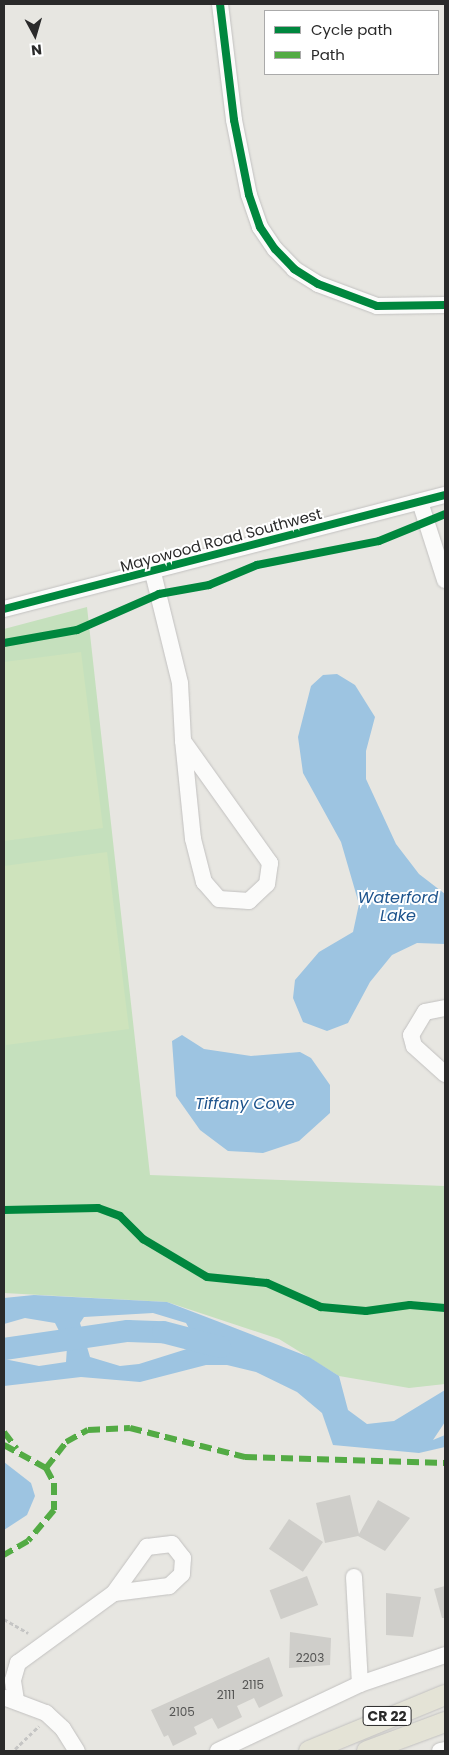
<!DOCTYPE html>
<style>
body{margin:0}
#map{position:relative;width:449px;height:1755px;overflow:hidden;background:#e7e6e1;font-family:Poppins,sans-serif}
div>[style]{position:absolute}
.green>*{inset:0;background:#c5e0bd}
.pitch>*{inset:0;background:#cee3bc}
.water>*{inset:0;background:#9dc4e1}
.river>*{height:22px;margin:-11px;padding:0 11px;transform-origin:11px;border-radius:11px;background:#9dc4e1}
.building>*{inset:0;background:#cfceca;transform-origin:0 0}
.path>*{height:2.5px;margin-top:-1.25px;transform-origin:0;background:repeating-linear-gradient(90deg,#c5c5c4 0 4px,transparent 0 6.5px)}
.roads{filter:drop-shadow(0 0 1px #c2c1c0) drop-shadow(0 0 1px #c2c1c0)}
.minor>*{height:16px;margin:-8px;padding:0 8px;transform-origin:8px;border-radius:8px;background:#fbfbfa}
.major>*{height:20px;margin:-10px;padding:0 10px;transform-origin:10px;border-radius:10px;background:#e4e3d6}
.quiet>*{height:6px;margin-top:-3px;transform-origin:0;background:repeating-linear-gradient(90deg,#53ab44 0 12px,transparent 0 18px)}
.cycleway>*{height:8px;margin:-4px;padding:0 4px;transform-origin:4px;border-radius:4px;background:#00873e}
span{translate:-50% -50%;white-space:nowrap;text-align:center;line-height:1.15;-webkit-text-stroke:4px #fff;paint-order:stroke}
.number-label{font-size:12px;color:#545453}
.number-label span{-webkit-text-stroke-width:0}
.shield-label span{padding:1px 4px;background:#fff;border:1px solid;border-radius:4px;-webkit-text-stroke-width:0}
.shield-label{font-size:14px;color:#2a2a2a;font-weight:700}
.street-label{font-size:15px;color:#2a2a2a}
.water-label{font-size:16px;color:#1d538c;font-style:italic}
.frame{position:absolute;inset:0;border:5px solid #2a2a2a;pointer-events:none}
.legend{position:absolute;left:264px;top:10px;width:175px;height:65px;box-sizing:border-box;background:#fff;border:1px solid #aaa;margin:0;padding:6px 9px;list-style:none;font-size:15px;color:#2a2a2a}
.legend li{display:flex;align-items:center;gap:10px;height:25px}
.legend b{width:25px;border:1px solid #aaa}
.north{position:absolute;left:10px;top:10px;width:50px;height:50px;-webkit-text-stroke:4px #fff;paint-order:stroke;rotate:174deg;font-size:14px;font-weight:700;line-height:20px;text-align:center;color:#2a2a2a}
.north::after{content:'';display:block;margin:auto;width:18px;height:22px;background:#2a2a2a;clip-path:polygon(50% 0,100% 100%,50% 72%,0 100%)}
</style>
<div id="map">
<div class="green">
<div style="clip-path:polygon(87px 607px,150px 1175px,445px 1186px,445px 1384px,409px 1388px,339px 1376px,279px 1339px,167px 1302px,4px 1293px,4px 629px)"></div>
</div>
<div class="pitch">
<div style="clip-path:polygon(81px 652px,103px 828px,4px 841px,4px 662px)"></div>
<div style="clip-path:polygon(107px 852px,129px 1029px,6px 1045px,4px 866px)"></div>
</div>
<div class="water">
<div style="clip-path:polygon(337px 674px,355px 685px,375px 717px,366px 751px,366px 779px,396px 844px,419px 874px,445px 894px,445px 944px,417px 943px,392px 955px,370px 982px,348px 1023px,327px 1031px,303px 1022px,293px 998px,295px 980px,319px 952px,353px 932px,359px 904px,341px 842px,303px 773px,298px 737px,311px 686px,323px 675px)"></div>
<div style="clip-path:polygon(182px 1035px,204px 1049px,251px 1056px,300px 1052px,311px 1058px,330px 1085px,330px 1113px,299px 1141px,263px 1153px,228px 1151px,200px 1130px,176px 1096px,172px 1041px)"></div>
<div style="clip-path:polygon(evenodd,34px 1295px,167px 1302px,222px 1323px,309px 1357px,339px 1376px,348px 1410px,367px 1424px,394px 1421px,445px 1390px,445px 1422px,433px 1440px,445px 1435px,445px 1447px,419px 1453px,333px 1445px,322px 1413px,297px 1392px,256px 1372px,227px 1365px,206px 1365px,140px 1382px,81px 1377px,4px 1386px,4px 1359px,39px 1366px,66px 1362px,67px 1347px,55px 1323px,25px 1318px,4px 1324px,4px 1298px,34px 1295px,153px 1313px,186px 1323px,192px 1334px,190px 1348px,139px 1364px,120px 1366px,90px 1357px,80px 1323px,84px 1317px,153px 1313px)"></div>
<div style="clip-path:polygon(4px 1462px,31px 1483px,35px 1496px,27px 1515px,4px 1530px)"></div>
</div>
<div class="river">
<div style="left:4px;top:1349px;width:125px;rotate:-8.3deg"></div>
<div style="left:128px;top:1331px;width:35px;rotate:2deg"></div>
<div style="left:163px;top:1332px;width:59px;rotate:14.7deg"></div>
</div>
<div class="building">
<div style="clip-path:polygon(350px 1495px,359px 1534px,378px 1500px,410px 1518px,385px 1551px,358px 1536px,325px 1543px,316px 1503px)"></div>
<div style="left:289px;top:1519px;width:41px;height:36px;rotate:34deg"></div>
<div style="left:307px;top:1576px;width:31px;height:40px;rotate:69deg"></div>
<div style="clip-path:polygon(445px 1586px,445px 1618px,442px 1618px,434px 1589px)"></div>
<div style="clip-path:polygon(386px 1593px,421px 1597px,413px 1637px,386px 1635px)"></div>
<div style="clip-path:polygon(290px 1632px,331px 1638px,330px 1665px,289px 1668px)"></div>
<div style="clip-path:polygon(269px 1657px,283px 1696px,259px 1708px,254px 1698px,237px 1706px,242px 1717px,218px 1729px,212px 1718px,194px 1727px,197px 1734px,173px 1746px,168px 1735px,164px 1737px,151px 1710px)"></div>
</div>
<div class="path">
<div style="left:4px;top:1619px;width:28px;rotate:30deg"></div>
<div style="left:15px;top:1749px;width:33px;rotate:-44deg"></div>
</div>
<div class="roads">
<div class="minor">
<div style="left:220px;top:4px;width:117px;rotate:83.1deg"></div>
<div style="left:234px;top:120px;width:76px;rotate:78.7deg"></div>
<div style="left:249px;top:195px;width:34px;rotate:71deg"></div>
<div style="left:260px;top:227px;width:27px;rotate:56deg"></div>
<div style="left:275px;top:249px;width:28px;rotate:46deg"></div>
<div style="left:294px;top:269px;width:28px;rotate:32deg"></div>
<div style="left:318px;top:284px;width:63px;rotate:20.4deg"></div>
<div style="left:377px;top:306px;width:68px;rotate:-0.8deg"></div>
<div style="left:420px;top:502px;width:82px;rotate:72.2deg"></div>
<div style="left:153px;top:573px;width:113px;rotate:76.2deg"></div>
<div style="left:180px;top:683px;width:58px;rotate:87deg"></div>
<div style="left:4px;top:609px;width:455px;rotate:-14.5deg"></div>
<div style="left:183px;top:741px;width:150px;rotate:54.5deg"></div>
<div style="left:270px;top:863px;width:21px;rotate:98deg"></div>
<div style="left:267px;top:884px;width:25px;rotate:137deg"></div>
<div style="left:249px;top:901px;width:30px;rotate:-176deg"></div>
<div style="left:219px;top:899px;width:23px;rotate:-131deg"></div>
<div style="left:204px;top:882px;width:44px;rotate:-104.3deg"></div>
<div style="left:193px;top:839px;width:99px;rotate:-95.8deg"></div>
<div style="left:445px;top:1008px;width:20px;rotate:169deg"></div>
<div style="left:425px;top:1012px;width:27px;rotate:121deg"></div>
<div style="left:411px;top:1035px;width:11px;rotate:75deg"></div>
<div style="left:414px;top:1046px;width:42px;rotate:42.1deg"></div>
<div style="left:354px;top:1577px;width:107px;rotate:86.8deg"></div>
<div style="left:6px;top:1698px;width:43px;rotate:20.6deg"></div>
<div style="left:46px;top:1713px;width:23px;rotate:43deg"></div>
<div style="left:63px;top:1729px;width:26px;rotate:58deg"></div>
<div style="left:16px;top:1700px;width:20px;rotate:-99deg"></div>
<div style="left:13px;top:1680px;width:18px;rotate:-74deg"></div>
<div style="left:18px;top:1663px;width:119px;rotate:-36.1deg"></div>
<div style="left:114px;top:1593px;width:57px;rotate:-54.3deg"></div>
<div style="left:147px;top:1547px;width:25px;rotate:-7deg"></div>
<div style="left:172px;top:1544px;width:18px;rotate:52deg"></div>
<div style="left:183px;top:1558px;width:16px;rotate:94deg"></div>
<div style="left:182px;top:1574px;width:18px;rotate:137deg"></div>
<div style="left:169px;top:1586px;width:55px;rotate:172.7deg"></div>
<div style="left:218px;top:1751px;width:157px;rotate:-25.3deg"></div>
<div style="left:360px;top:1684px;width:90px;rotate:-18.8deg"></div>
<div style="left:440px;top:1751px;width:5px;rotate:-11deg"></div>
</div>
<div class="major">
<div style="left:309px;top:1751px;width:147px;rotate:-22.4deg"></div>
<div style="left:367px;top:1751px;width:83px;rotate:-20.4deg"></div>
</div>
</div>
<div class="quiet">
<div style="left:4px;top:1432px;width:21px;rotate:53deg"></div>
<div style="left:4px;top:1445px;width:48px;rotate:28.7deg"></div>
<div style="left:46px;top:1468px;width:17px;rotate:62deg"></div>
<div style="left:54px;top:1483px;width:27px;rotate:90deg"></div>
<div style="left:54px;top:1510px;width:40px;rotate:130deg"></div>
<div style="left:28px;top:1541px;width:28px;rotate:150deg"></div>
<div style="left:46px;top:1468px;width:33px;rotate:-52deg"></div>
<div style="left:66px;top:1442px;width:25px;rotate:-29deg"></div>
<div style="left:88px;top:1430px;width:42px;rotate:-2.7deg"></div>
<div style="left:130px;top:1428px;width:119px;rotate:14.2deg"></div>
<div style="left:245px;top:1457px;width:200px;rotate:1.7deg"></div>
</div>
<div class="cycleway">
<div style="left:220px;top:4px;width:117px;rotate:83.1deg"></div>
<div style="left:234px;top:120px;width:76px;rotate:78.7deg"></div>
<div style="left:249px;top:195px;width:34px;rotate:71deg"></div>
<div style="left:260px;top:227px;width:27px;rotate:56deg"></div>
<div style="left:275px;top:249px;width:28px;rotate:46deg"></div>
<div style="left:294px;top:269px;width:28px;rotate:32deg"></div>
<div style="left:318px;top:284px;width:63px;rotate:20.4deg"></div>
<div style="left:377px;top:306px;width:68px;rotate:-0.8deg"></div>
<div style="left:4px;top:609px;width:455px;rotate:-14.5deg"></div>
<div style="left:4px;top:643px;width:74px;rotate:-10.1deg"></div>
<div style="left:77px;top:630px;width:90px;rotate:-23.7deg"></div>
<div style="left:159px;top:594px;width:51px;rotate:-10.2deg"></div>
<div style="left:209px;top:585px;width:52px;rotate:-22.6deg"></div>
<div style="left:257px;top:565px;width:124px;rotate:-11.1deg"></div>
<div style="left:379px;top:541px;width:71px;rotate:-22.2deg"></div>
<div style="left:4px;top:1210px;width:94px;rotate:-1.2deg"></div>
<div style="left:98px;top:1208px;width:23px;rotate:20deg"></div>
<div style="left:120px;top:1216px;width:33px;rotate:45deg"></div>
<div style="left:143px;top:1239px;width:74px;rotate:30.7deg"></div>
<div style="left:207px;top:1277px;width:60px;rotate:5.7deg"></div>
<div style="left:267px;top:1283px;width:59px;rotate:24deg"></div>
<div style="left:321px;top:1307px;width:45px;rotate:5.1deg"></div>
<div style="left:366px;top:1311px;width:44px;rotate:-7.8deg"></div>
<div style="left:410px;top:1305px;width:35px;rotate:5deg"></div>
</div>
<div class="number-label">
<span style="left:310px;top:1658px">2203</span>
<span style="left:253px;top:1685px">2115</span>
<span style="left:226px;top:1695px">2111</span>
<span style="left:182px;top:1712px">2105</span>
</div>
<div class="shield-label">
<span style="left:387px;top:1716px">CR 22</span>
</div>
<div class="street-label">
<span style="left:221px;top:540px;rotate:-15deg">Mayowood Road Southwest</span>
</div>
<div class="water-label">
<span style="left:398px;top:907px">Waterford<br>Lake</span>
<span style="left:245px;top:1104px">Tiffany Cove</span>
</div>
<div class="frame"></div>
<ul class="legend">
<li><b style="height:6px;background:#00873e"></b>Cycle path</li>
<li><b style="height:6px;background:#53ab44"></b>Path</li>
</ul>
<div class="north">N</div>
</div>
